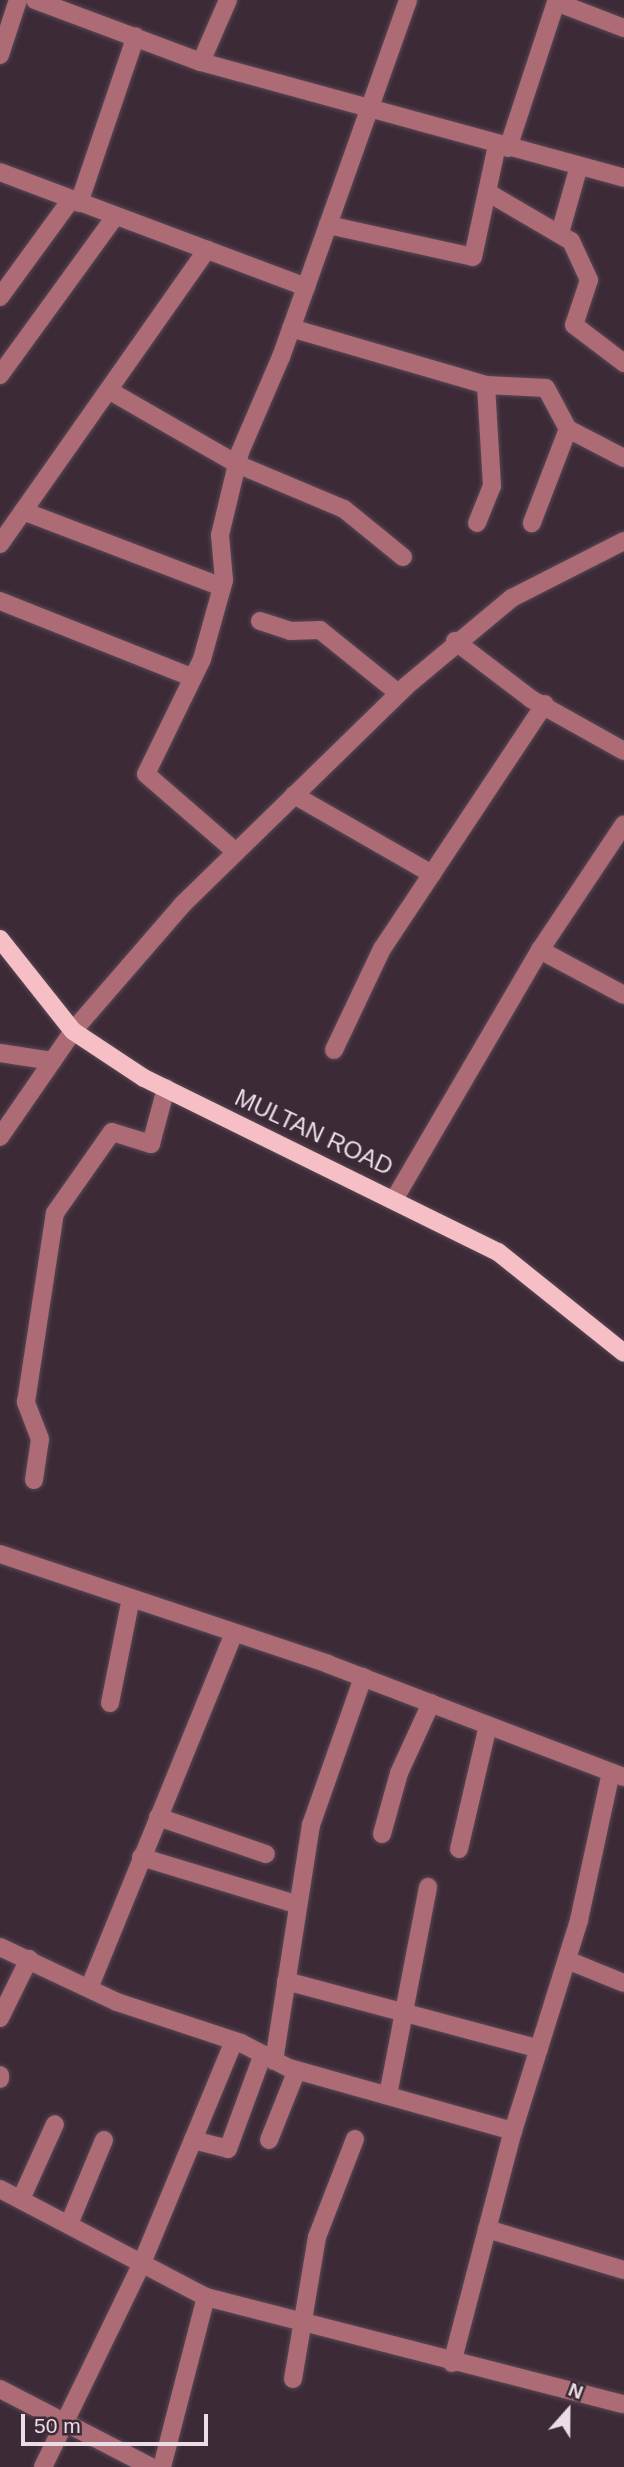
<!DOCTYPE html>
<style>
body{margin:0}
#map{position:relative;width:624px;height:2467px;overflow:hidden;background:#3c2a37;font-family:Helvetica,sans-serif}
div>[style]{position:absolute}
.roads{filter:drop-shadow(0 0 2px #584753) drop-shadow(0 0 2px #584753)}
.minor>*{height:18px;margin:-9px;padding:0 9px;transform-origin:9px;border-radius:9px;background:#ac6b75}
.major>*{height:18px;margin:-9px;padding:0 9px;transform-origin:9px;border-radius:9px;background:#f6bfc6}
span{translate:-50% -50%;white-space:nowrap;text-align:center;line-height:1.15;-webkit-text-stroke:5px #3c2a37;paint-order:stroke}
.street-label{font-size:24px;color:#eadde6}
.north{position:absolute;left:533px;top:2376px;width:70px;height:70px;-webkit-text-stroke:5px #3c2a37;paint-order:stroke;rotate:21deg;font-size:19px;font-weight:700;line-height:28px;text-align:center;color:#eadde6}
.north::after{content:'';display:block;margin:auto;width:24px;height:32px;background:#eadde6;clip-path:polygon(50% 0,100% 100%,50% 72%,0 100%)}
.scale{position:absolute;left:21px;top:2414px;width:187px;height:32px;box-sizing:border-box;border:4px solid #eadde6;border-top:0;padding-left:9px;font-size:21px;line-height:24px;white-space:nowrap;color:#eadde6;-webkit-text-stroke:5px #3c2a37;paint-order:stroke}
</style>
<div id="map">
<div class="roads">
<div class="minor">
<div style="left:35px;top:0;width:177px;rotate:20.5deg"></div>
<div style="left:201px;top:62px;width:439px;rotate:15.3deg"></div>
<div style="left:0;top:55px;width:58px;rotate:-71.9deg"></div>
<div style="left:201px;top:62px;width:68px;rotate:-66.5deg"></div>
<div style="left:508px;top:148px;width:154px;rotate:-71.8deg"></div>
<div style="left:556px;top:2px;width:73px;rotate:20.9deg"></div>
<div style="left:0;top:172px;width:327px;rotate:20.6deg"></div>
<div style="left:487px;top:192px;width:97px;rotate:30.3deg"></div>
<div style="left:571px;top:241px;width:43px;rotate:65.2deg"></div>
<div style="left:589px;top:280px;width:47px;rotate:108.4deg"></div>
<div style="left:574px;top:325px;width:63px;rotate:37.2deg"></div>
<div style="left:79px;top:203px;width:176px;rotate:-71.2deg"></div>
<div style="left:328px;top:225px;width:148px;rotate:12.4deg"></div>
<div style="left:473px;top:257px;width:115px;rotate:-77.9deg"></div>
<div style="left:560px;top:233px;width:70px;rotate:-74.2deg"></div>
<div style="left:0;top:297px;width:119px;rotate:-53.9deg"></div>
<div style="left:291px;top:328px;width:203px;rotate:16.3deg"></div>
<div style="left:486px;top:385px;width:60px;rotate:2.9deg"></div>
<div style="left:546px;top:388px;width:47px;rotate:61.8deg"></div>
<div style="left:568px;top:429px;width:101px;rotate:111deg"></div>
<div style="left:0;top:375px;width:194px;rotate:-54deg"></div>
<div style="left:110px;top:391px;width:146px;rotate:29.9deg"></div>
<div style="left:237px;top:464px;width:116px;rotate:22.8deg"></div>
<div style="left:344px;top:509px;width:76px;rotate:39.1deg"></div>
<div style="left:568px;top:429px;width:63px;rotate:27.4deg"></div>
<div style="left:23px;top:511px;width:213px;rotate:20.9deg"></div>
<div style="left:477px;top:523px;width:40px;rotate:-68deg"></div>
<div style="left:492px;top:486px;width:101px;rotate:-93.4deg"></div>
<div style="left:0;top:544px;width:360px;rotate:-54.9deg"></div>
<div style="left:0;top:601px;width:206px;rotate:21.7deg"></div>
<div style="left:260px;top:621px;width:32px;rotate:18deg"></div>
<div style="left:290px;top:631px;width:30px;rotate:-2deg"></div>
<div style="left:320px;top:630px;width:100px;rotate:38.9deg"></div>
<div style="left:455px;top:641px;width:96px;rotate:37.3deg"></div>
<div style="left:531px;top:699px;width:107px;rotate:29.2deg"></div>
<div style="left:294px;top:795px;width:159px;rotate:29.8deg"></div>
<div style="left:236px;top:852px;width:119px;rotate:-139.1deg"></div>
<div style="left:146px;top:774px;width:128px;rotate:-64deg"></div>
<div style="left:202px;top:659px;width:82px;rotate:-74.4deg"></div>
<div style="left:224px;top:580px;width:45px;rotate:-95.1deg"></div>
<div style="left:220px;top:535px;width:85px;rotate:-76.5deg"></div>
<div style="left:240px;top:452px;width:103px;rotate:-66.7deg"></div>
<div style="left:281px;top:357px;width:379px;rotate:-70.4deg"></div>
<div style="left:540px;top:950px;width:95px;rotate:28.2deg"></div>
<div style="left:334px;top:1050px;width:112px;rotate:-64.6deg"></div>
<div style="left:382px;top:949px;width:294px;rotate:-56.4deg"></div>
<div style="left:0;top:1053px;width:53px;rotate:8.7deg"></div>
<div style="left:0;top:1137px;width:129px;rotate:-55.4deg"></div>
<div style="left:73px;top:1031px;width:168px;rotate:-49.1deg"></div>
<div style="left:183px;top:904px;width:310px;rotate:-44.3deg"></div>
<div style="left:405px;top:687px;width:139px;rotate:-39.8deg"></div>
<div style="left:512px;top:598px;width:126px;rotate:-27deg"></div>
<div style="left:395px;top:1198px;width:287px;rotate:-59.7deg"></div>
<div style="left:540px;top:950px;width:151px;rotate:-56.3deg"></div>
<div style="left:34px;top:1480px;width:41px;rotate:-81.7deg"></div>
<div style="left:40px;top:1439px;width:40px;rotate:-111deg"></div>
<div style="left:26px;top:1402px;width:191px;rotate:-81.3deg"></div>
<div style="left:55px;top:1213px;width:99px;rotate:-54.9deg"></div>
<div style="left:112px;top:1132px;width:41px;rotate:17.1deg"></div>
<div style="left:151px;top:1144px;width:58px;rotate:-75deg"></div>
<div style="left:0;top:1554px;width:346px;rotate:18.5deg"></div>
<div style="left:328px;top:1664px;width:317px;rotate:20.9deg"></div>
<div style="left:110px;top:1703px;width:107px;rotate:-78.7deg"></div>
<div style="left:158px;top:1817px;width:114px;rotate:18.9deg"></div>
<div style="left:382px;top:1834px;width:63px;rotate:-74.4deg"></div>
<div style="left:399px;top:1773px;width:77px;rotate:-65.4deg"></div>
<div style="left:459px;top:1849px;width:127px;rotate:-76.8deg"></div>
<div style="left:141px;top:1857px;width:162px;rotate:16.9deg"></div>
<div style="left:0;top:1947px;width:129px;rotate:25.2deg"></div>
<div style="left:117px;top:2002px;width:131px;rotate:18.3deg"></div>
<div style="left:241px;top:2043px;width:54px;rotate:27.5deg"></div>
<div style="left:289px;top:2068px;width:233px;rotate:15.7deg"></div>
<div style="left:567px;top:1960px;width:61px;rotate:22deg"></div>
<div style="left:286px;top:1981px;width:262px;rotate:15deg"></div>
<div style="left:90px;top:1986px;width:381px;rotate:-67.8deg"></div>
<div style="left:0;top:2018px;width:66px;rotate:-63.8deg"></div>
<div style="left:274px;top:2061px;width:239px;rotate:-81.1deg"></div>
<div style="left:311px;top:1825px;width:157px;rotate:-70.6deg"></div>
<div style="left:0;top:2075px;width:4px;rotate:90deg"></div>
<div style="left:388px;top:2095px;width:212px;rotate:-79.1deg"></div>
<div style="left:193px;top:2140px;width:36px;rotate:14deg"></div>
<div style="left:228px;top:2149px;width:101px;rotate:-69.8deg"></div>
<div style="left:269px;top:2140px;width:75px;rotate:-68.2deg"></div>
<div style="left:0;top:2189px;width:233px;rotate:27.7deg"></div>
<div style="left:206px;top:2297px;width:431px;rotate:14.4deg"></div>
<div style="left:21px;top:2199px;width:82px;rotate:-65.6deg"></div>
<div style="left:69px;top:2224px;width:91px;rotate:-67.4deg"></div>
<div style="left:487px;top:2229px;width:143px;rotate:16.7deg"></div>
<div style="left:452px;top:2363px;width:240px;rotate:-75.3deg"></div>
<div style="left:513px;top:2131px;width:221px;rotate:-72.6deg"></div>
<div style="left:579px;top:1920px;width:151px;rotate:-77.8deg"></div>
<div style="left:293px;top:2379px;width:144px;rotate:-80.4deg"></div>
<div style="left:317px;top:2237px;width:105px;rotate:-68.8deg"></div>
<div style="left:0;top:2389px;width:170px;rotate:27.3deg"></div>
<div style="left:43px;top:2467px;width:227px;rotate:-64.1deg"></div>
<div style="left:142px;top:2263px;width:240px;rotate:-67.5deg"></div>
<div style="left:162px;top:2467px;width:176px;rotate:-75.5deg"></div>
</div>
<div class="major">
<div style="left:0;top:939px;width:117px;rotate:51.6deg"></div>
<div style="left:73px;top:1031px;width:85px;rotate:33.5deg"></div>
<div style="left:144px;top:1078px;width:394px;rotate:26.2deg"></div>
<div style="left:498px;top:1252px;width:161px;rotate:38.7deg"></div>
</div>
</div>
<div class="street-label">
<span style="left:314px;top:1132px;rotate:25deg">MULTAN ROAD</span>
</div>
<div class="north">N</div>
<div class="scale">50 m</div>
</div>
